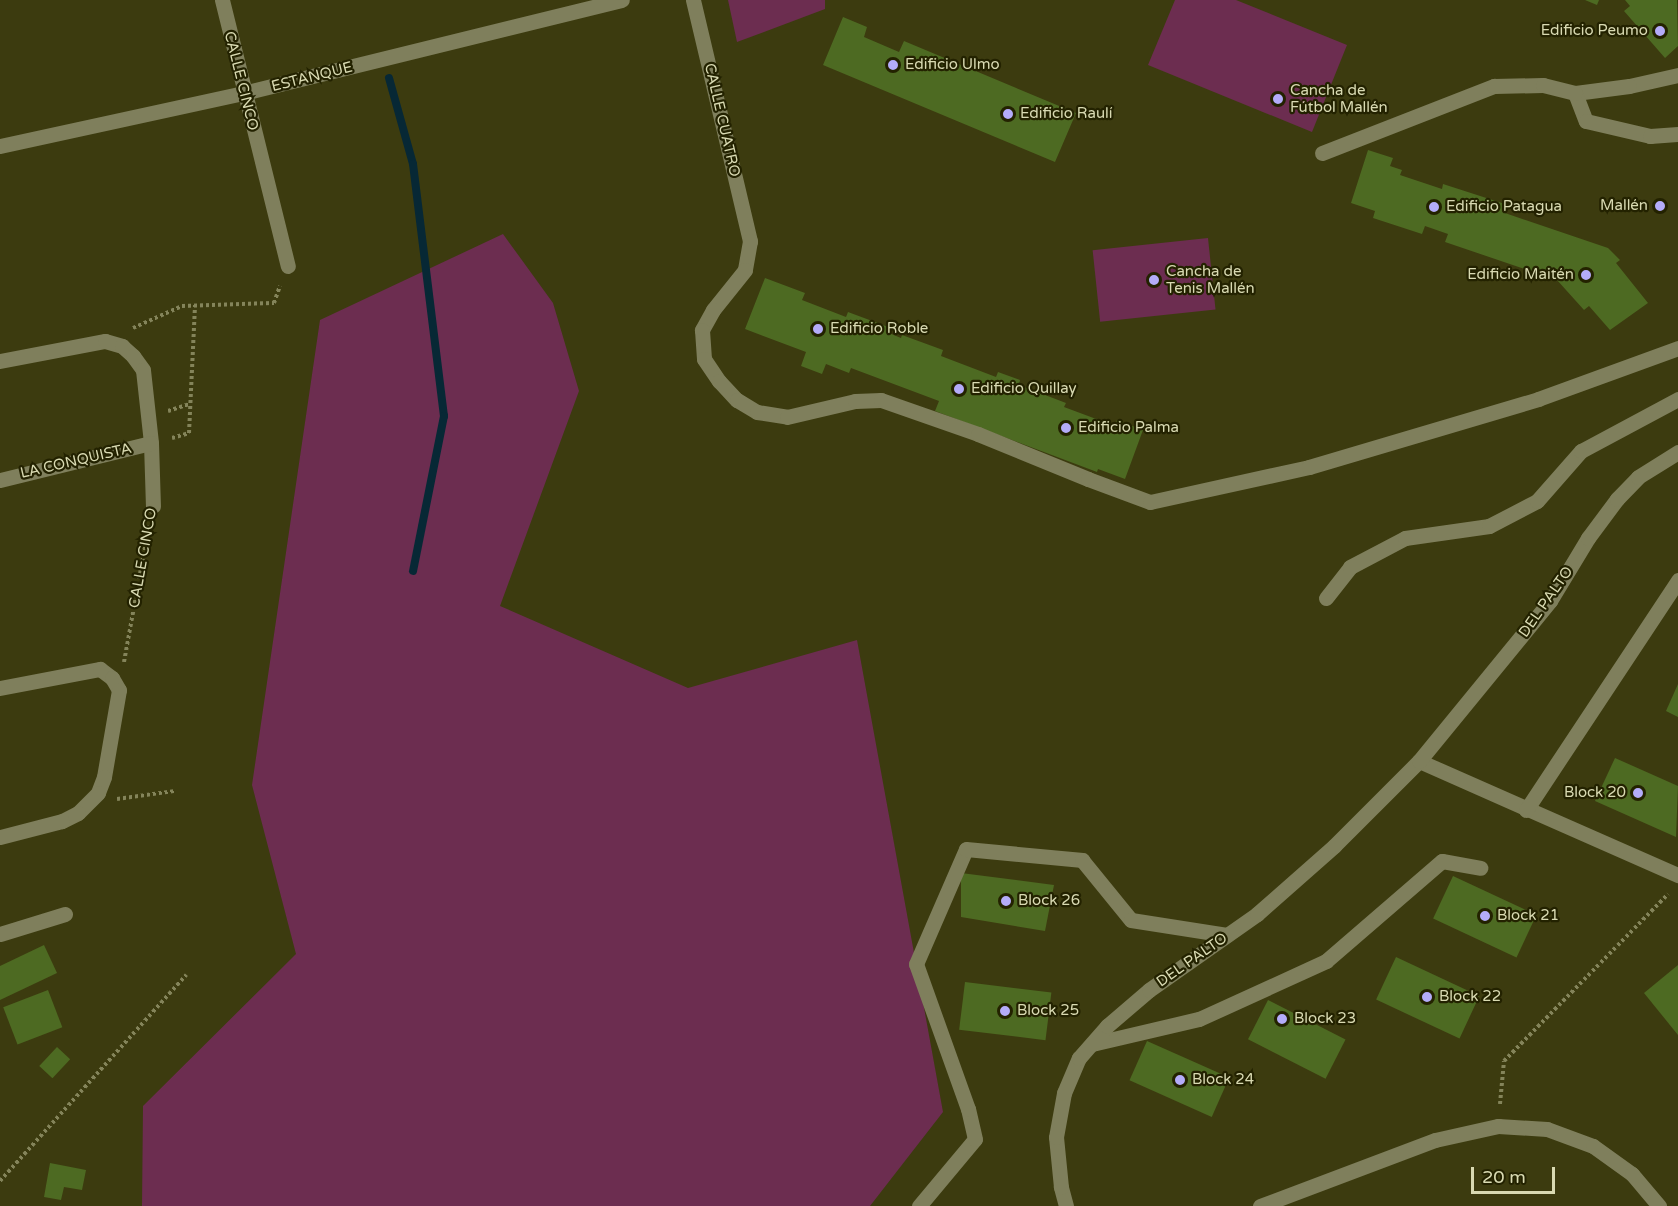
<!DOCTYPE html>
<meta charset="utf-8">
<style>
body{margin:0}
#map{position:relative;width:1678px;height:1206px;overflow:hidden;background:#3c3b0f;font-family:"Varela Round",sans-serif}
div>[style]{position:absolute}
.green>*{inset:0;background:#6c2d50;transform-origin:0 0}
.stream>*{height:8px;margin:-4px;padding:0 4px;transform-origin:4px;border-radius:4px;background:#072835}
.building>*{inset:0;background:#4d6a22;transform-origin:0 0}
.path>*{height:4px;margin-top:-2px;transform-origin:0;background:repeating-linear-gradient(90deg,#84845a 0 3px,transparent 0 6px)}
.minor>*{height:15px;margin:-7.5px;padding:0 7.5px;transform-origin:7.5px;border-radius:7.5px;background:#7f7f5c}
.dots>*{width:16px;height:16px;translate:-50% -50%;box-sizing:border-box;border:3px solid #232200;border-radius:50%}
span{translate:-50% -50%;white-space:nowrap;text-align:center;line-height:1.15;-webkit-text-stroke:4.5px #232200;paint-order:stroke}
.poi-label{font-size:15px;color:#d9dab2}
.right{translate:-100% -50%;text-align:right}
.left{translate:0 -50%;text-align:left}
.street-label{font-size:15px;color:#d9dab2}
.scale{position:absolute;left:1471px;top:1167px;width:84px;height:27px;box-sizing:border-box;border:3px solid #d9dab2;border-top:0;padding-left:8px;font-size:18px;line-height:21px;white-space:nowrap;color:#d9dab2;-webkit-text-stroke:4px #232200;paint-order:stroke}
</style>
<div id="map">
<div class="green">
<div style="clip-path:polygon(728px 0,825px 0,825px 9px,737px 42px)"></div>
<div style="clip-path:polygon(1175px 0,1236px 0,1347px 45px,1312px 132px,1148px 65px)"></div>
<div style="clip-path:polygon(503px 234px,553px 303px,579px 391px,500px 606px,688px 688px,857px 640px,943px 1112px,870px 1206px,142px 1206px,143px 1106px,296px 954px,252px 785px,320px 320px)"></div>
<div style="left:1208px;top:238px;width:72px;height:116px;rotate:84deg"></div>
</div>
<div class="stream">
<div style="left:389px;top:78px;width:89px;rotate:74.4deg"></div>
<div style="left:413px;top:164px;width:254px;rotate:83deg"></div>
<div style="left:444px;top:416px;width:158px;rotate:101.3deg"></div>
</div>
<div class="building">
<div style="clip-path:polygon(1585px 0,1599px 0,1597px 5px)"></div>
<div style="clip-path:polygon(1625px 0,1677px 0,1678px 46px,1665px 58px,1624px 11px,1630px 6px)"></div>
<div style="clip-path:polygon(843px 17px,867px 27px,864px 37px,899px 52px,904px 41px,1076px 113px,1055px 162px,823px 65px)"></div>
<div style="clip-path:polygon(1368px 150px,1393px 158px,1390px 166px,1402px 170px,1400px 175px,1442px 189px,1443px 184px,1505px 204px,1502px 212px,1608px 248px,1620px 260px,1616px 263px,1648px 303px,1610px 330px,1589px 306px,1584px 310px,1557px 280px,1445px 242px,1448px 234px,1425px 226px,1422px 234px,1373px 218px,1375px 211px,1351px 203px)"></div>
<div style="clip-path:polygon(765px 278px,805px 293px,802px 300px,846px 317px,848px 312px,891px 328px,889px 333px,901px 338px,902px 335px,943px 350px,941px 356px,996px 377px,998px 372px,1020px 380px,1019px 385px,1066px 403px,1064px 407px,1115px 426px,1117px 420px,1143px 430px,1125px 479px,1098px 469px,1097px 472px,935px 411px,939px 401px,851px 368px,849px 373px,826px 364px,822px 374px,801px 366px,806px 352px,745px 329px)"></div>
<div style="clip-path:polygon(1678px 684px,1678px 717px,1666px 711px)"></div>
<div style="clip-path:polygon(1615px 758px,1678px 786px,1676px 837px,1595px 801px)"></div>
<div style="clip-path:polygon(961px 873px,1054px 885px,1045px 931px,961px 917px)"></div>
<div style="left:1453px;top:876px;width:92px;height:47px;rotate:25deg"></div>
<div style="clip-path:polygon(44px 945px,57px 973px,0 1000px,0 966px)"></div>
<div style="left:1396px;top:957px;width:92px;height:47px;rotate:25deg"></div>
<div style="clip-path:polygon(1678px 965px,1678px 1035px,1644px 993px)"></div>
<div style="left:965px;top:982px;width:87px;height:48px;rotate:7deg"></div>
<div style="left:48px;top:990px;width:40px;height:48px;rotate:69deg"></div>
<div style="left:1268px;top:1000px;width:87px;height:44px;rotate:27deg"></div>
<div style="left:1147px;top:1041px;width:90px;height:43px;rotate:24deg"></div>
<div style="left:57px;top:1047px;width:18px;height:26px;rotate:43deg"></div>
<div style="clip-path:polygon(50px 1163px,86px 1170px,82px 1190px,64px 1187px,61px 1200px,44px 1197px)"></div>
</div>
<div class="path">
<div style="left:133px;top:328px;width:54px;rotate:-24.2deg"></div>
<div style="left:182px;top:306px;width:92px;rotate:-1.9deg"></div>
<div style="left:274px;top:303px;width:18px;rotate:-71deg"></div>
<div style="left:168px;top:411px;width:23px;rotate:-18deg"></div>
<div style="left:172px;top:438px;width:18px;rotate:-16deg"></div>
<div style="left:189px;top:433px;width:128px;rotate:-87.3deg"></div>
<div style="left:124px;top:662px;width:139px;rotate:-79.7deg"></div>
<div style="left:117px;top:799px;width:59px;rotate:-7.9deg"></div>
<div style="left:1500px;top:1104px;width:43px;rotate:-84.7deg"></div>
<div style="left:1504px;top:1061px;width:234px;rotate:-45.5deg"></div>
<div style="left:0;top:1181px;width:278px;rotate:-47.9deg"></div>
</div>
<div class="minor">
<div style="left:222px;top:0;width:274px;rotate:76.1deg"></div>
<div style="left:693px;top:0;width:248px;rotate:76.7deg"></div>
<div style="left:750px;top:241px;width:29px;rotate:100deg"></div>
<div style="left:745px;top:270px;width:51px;rotate:128.7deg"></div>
<div style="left:713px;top:310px;width:23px;rotate:119deg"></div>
<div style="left:702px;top:330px;width:29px;rotate:86deg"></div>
<div style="left:704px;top:359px;width:27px;rotate:56deg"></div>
<div style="left:719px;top:381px;width:26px;rotate:47deg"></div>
<div style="left:737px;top:400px;width:23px;rotate:31deg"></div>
<div style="left:757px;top:412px;width:30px;rotate:9deg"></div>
<div style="left:787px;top:417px;width:70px;rotate:-13.2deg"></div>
<div style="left:855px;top:401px;width:26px;rotate:-2deg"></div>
<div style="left:881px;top:400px;width:103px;rotate:19.3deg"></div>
<div style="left:978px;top:434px;width:119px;rotate:22.2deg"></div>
<div style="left:1088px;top:479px;width:66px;rotate:20.4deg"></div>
<div style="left:1150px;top:502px;width:163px;rotate:-12.4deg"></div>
<div style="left:1309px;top:467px;width:239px;rotate:-16.5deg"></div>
<div style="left:1538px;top:399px;width:149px;rotate:-20deg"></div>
<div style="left:1678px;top:75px;width:50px;rotate:167.3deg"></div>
<div style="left:1629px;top:86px;width:54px;rotate:172.6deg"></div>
<div style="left:1575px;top:93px;width:30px;rotate:69deg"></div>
<div style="left:1586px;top:121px;width:66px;rotate:13.2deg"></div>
<div style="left:1650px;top:136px;width:28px;rotate:-4deg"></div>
<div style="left:0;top:146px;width:249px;rotate:-12.3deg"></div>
<div style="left:243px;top:93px;width:390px;rotate:-13.8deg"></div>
<div style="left:1322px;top:153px;width:185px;rotate:-21.3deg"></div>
<div style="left:1494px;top:86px;width:49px;rotate:-1.2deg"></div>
<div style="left:1543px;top:85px;width:33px;rotate:14deg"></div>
<div style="left:0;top:361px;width:107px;rotate:-10.8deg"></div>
<div style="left:105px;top:341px;width:18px;rotate:16deg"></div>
<div style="left:122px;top:346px;width:15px;rotate:42deg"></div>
<div style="left:133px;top:356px;width:17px;rotate:54deg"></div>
<div style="left:143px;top:370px;width:73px;rotate:83.7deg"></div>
<div style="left:151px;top:443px;width:63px;rotate:88.2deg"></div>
<div style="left:0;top:480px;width:155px;rotate:-13.8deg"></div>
<div style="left:1326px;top:598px;width:39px;rotate:-52deg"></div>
<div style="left:1350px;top:567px;width:62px;rotate:-27.8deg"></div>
<div style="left:1405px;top:538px;width:85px;rotate:-8.1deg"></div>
<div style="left:1489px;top:526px;width:54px;rotate:-27.5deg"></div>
<div style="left:1537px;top:501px;width:67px;rotate:-48.7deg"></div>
<div style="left:1581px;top:451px;width:110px;rotate:-28.2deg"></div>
<div style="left:0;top:688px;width:102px;rotate:-10.8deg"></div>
<div style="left:100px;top:669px;width:15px;rotate:37deg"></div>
<div style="left:112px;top:678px;width:14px;rotate:60deg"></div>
<div style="left:119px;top:690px;width:88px;rotate:99.8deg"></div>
<div style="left:104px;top:777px;width:17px;rotate:111deg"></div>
<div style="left:98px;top:793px;width:28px;rotate:135deg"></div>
<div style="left:78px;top:813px;width:18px;rotate:153deg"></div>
<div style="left:62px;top:821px;width:64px;rotate:165.5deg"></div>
<div style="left:1419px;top:761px;width:283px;rotate:23.8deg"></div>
<div style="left:1526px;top:810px;width:276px;rotate:-56.5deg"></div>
<div style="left:0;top:934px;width:68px;rotate:-17.1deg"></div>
<div style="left:1092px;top:1044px;width:110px;rotate:-13.2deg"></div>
<div style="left:1199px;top:1019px;width:140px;rotate:-24.5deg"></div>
<div style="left:1326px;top:961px;width:153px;rotate:-40.8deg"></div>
<div style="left:1442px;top:861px;width:39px;rotate:10deg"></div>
<div style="left:919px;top:1206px;width:87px;rotate:-50.1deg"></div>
<div style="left:975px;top:1139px;width:31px;rotate:-103deg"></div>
<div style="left:968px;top:1109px;width:154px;rotate:-109.7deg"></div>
<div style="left:916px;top:964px;width:125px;rotate:-66.5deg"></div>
<div style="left:966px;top:849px;width:117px;rotate:5.4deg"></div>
<div style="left:1082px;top:860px;width:77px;rotate:50.8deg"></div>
<div style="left:1131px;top:920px;width:97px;rotate:8.9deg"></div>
<div style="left:1066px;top:1206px;width:20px;rotate:-105deg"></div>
<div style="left:1061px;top:1187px;width:50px;rotate:-95.7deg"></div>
<div style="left:1056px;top:1137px;width:45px;rotate:-79.7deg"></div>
<div style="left:1064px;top:1093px;width:38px;rotate:-67deg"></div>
<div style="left:1079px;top:1058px;width:43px;rotate:-48.8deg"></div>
<div style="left:1107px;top:1026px;width:55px;rotate:-40.6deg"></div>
<div style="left:1149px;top:990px;width:132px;rotate:-35.1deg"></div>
<div style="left:1257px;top:914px;width:103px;rotate:-41.4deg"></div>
<div style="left:1334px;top:846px;width:120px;rotate:-45deg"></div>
<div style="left:1419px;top:761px;width:207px;rotate:-50.7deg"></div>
<div style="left:1550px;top:601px;width:74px;rotate:-58.9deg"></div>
<div style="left:1588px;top:538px;width:49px;rotate:-53.4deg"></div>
<div style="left:1617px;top:499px;width:30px;rotate:-46deg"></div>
<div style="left:1638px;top:477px;width:47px;rotate:-32deg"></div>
<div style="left:1260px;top:1206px;width:187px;rotate:-20.7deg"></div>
<div style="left:1435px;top:1140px;width:65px;rotate:-12.5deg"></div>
<div style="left:1498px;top:1126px;width:49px;rotate:3.5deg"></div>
<div style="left:1547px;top:1129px;width:49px;rotate:20.3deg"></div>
<div style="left:1593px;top:1146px;width:48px;rotate:35.7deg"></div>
<div style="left:1632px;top:1174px;width:42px;rotate:49.8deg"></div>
</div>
<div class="dots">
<div style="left:1660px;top:31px;background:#b4acf9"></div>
<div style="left:893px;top:65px;background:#b4acf9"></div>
<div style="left:1278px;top:99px;background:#b4acf9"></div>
<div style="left:1008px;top:114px;background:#b4acf9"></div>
<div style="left:1660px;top:206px;background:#b4acf9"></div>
<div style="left:1434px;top:207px;background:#b4acf9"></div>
<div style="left:1586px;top:275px;background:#b4acf9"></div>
<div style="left:1154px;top:280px;background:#b4acf9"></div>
<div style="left:818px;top:329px;background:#b4acf9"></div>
<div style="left:959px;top:389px;background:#b4acf9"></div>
<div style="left:1066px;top:428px;background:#b4acf9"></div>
<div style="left:1638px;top:793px;background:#b4acf9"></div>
<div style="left:1006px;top:901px;background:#b4acf9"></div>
<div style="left:1485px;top:916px;background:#b4acf9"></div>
<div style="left:1427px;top:997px;background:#b4acf9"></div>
<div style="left:1005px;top:1011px;background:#b4acf9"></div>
<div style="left:1282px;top:1019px;background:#b4acf9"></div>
<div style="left:1180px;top:1080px;background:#b4acf9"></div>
</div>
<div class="poi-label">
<span class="right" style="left:1648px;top:31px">Edificio Peumo</span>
<span class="left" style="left:905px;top:65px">Edificio Ulmo</span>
<span class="left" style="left:1290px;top:99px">Cancha de<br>Fútbol Mallén</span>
<span class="left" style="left:1020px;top:114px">Edificio Raulí</span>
<span class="right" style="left:1648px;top:206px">Mallén</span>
<span class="left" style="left:1446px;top:207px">Edificio Patagua</span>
<span class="left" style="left:1166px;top:280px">Cancha de<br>Tenis Mallén</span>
<span class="right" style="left:1574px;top:275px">Edificio Maitén</span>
<span class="left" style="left:830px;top:329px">Edificio Roble</span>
<span class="left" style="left:971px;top:389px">Edificio Quillay</span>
<span class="left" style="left:1078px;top:428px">Edificio Palma</span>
<span class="right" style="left:1626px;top:793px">Block 20</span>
<span class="left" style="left:1018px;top:901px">Block 26</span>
<span class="left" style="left:1497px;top:916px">Block 21</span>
<span class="left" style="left:1439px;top:997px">Block 22</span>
<span class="left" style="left:1017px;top:1011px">Block 25</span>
<span class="left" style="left:1294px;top:1019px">Block 23</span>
<span class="left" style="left:1192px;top:1080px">Block 24</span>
</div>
<div class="street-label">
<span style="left:312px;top:77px;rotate:-14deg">ESTANQUE</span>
<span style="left:241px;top:81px;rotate:76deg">CALLE CINCO</span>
<span style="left:722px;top:120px;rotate:77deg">CALLE CUATRO</span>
<span style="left:76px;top:461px;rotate:-13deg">LA CONQUISTA</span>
<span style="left:143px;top:558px;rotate:-80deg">CALLE CINCO</span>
<span style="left:1546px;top:602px;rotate:-55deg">DEL PALTO</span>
<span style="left:1192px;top:960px;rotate:-35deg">DEL PALTO</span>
</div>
<div class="scale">20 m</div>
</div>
